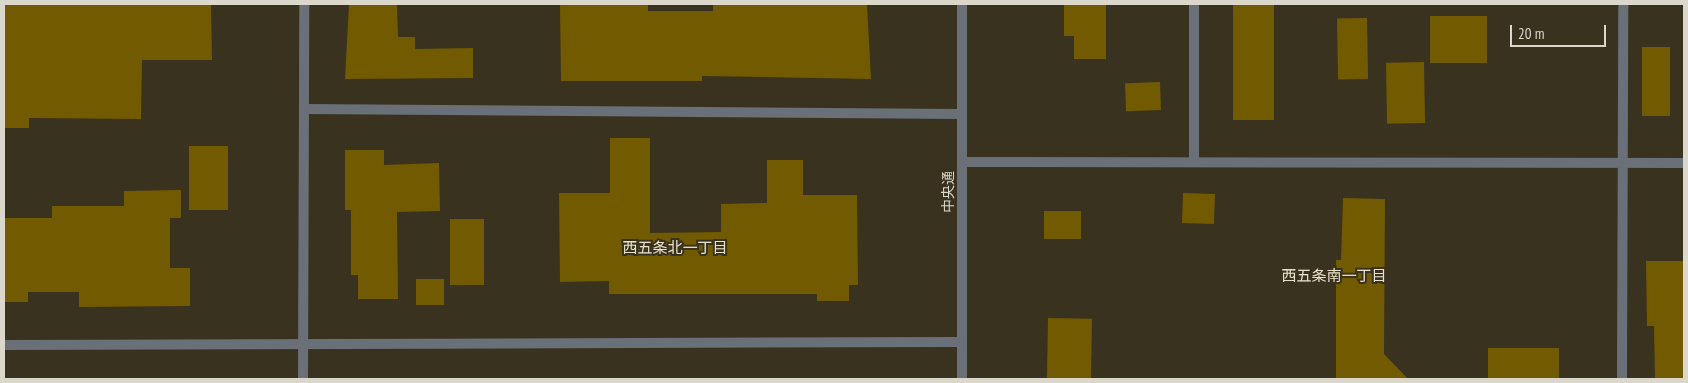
<!DOCTYPE html>
<meta charset="utf-8">
<style>
body{margin:0}
#map{position:relative;width:1688px;height:383px;overflow:hidden;background:#39321e;font-family:"PT Sans Narrow","Noto Sans JP",sans-serif}
div>[style]{position:absolute}
.building>*{inset:0;background:#725a00;transform-origin:0 0}
.service>*{height:10px;margin:-5px;padding:0 5px;transform-origin:5px;border-radius:5px;background:#697078}
.minor>*{height:10px;margin:-5px;padding:0 5px;transform-origin:5px;border-radius:5px;background:#697078}
.tertiary>*{height:10px;margin:-5px;padding:0 5px;transform-origin:5px;border-radius:5px;background:#697078}
span{translate:-50% -50%;white-space:nowrap;text-align:center;line-height:1.15;-webkit-text-stroke:4px #39321e;paint-order:stroke}
.street-label{font-size:14px;color:#dbd7cb}
.neighbourhood-label{font-size:15px;color:#eae1c9}
.frame{position:absolute;inset:0;border:5px solid #dbd7cb;pointer-events:none}
.scale{position:absolute;left:1510px;top:25px;width:96px;height:22px;box-sizing:border-box;border:2px solid #dbd7cb;border-top:0;padding-left:6px;font-size:15px;line-height:18px;white-space:nowrap;color:#dbd7cb;-webkit-text-stroke:4px #39321e;paint-order:stroke}
</style>
<div id="map">
<div class="building">
<div style="clip-path:polygon(4px 4px,211px 4px,212px 60px,142px 60px,141px 119px,29px 118px,29px 128px,4px 128px)"></div>
<div style="clip-path:polygon(349px 4px,397px 4px,398px 37px,415px 37px,415px 49px,473px 48px,473px 78px,345px 79px)"></div>
<div style="clip-path:polygon(560px 4px,648px 4px,648px 11px,713px 11px,713px 4px,867px 4px,871px 79px,702px 76px,702px 81px,561px 81px)"></div>
<div style="clip-path:polygon(1064px 4px,1106px 4px,1106px 59px,1074px 59px,1074px 36px,1064px 36px)"></div>
<div style="left:1233px;top:4px;width:41px;height:116px"></div>
<div style="left:1430px;top:16px;width:57px;height:47px"></div>
<div style="left:1367px;top:18px;width:61px;height:30px;rotate:89deg"></div>
<div style="left:1642px;top:47px;width:28px;height:69px"></div>
<div style="left:1424px;top:62px;width:61px;height:38px;rotate:89deg"></div>
<div style="left:1160px;top:82px;width:28px;height:35px;rotate:88deg"></div>
<div style="clip-path:polygon(610px 138px,650px 138px,650px 233px,721px 232px,721px 204px,767px 203px,767px 160px,803px 160px,803px 195px,857px 195px,858px 285px,849px 285px,849px 301px,817px 301px,817px 294px,609px 294px,609px 281px,560px 282px,559px 193px,610px 193px)"></div>
<div style="left:189px;top:146px;width:39px;height:64px"></div>
<div style="clip-path:polygon(345px 150px,384px 150px,384px 165px,439px 163px,440px 211px,397px 212px,398px 299px,358px 299px,358px 275px,351px 275px,351px 210px,345px 210px)"></div>
<div style="clip-path:polygon(181px 190px,181px 218px,170px 218px,170px 268px,190px 268px,190px 306px,79px 307px,79px 292px,28px 292px,28px 302px,4px 302px,4px 218px,52px 218px,52px 206px,124px 206px,124px 191px)"></div>
<div style="left:1183px;top:193px;width:32px;height:30px;rotate:2deg"></div>
<div style="clip-path:polygon(1343px 198px,1385px 199px,1384px 354px,1408px 379px,1336px 379px,1336px 260px,1341px 260px)"></div>
<div style="left:1044px;top:211px;width:37px;height:28px"></div>
<div style="left:450px;top:219px;width:34px;height:66px"></div>
<div style="clip-path:polygon(1646px 261px,1684px 261px,1684px 379px,1655px 379px,1654px 326px,1647px 326px)"></div>
<div style="left:416px;top:279px;width:28px;height:26px"></div>
<div style="left:1048px;top:318px;width:44px;height:61px;rotate:1deg"></div>
<div style="left:1488px;top:348px;width:71px;height:31px"></div>
</div>
<div class="service">
<div style="left:1194px;top:161px;width:157px;rotate:-90deg"></div>
</div>
<div class="minor">
<div style="left:304px;top:109px;width:658px;rotate:0.44deg"></div>
<div style="left:1622px;top:379px;width:375px;rotate:-89.8deg"></div>
</div>
<div class="tertiary">
<div style="left:962px;top:4px;width:375px;rotate:90deg"></div>
<div style="left:962px;top:162px;width:722px;rotate:0.08deg"></div>
<div style="left:4px;top:345px;width:958px;rotate:-0.18deg"></div>
<div style="left:303px;top:379px;width:375px;rotate:-89.8deg"></div>
</div>
<div class="street-label">
<span style="left:948px;top:192px;rotate:-90deg">中央通</span>
</div>
<div class="neighbourhood-label">
<span style="left:675px;top:248px">西五条北一丁目</span>
<span style="left:1334px;top:276px">西五条南一丁目</span>
</div>
<div class="frame"></div>
<div class="scale">20 m</div>
</div>
